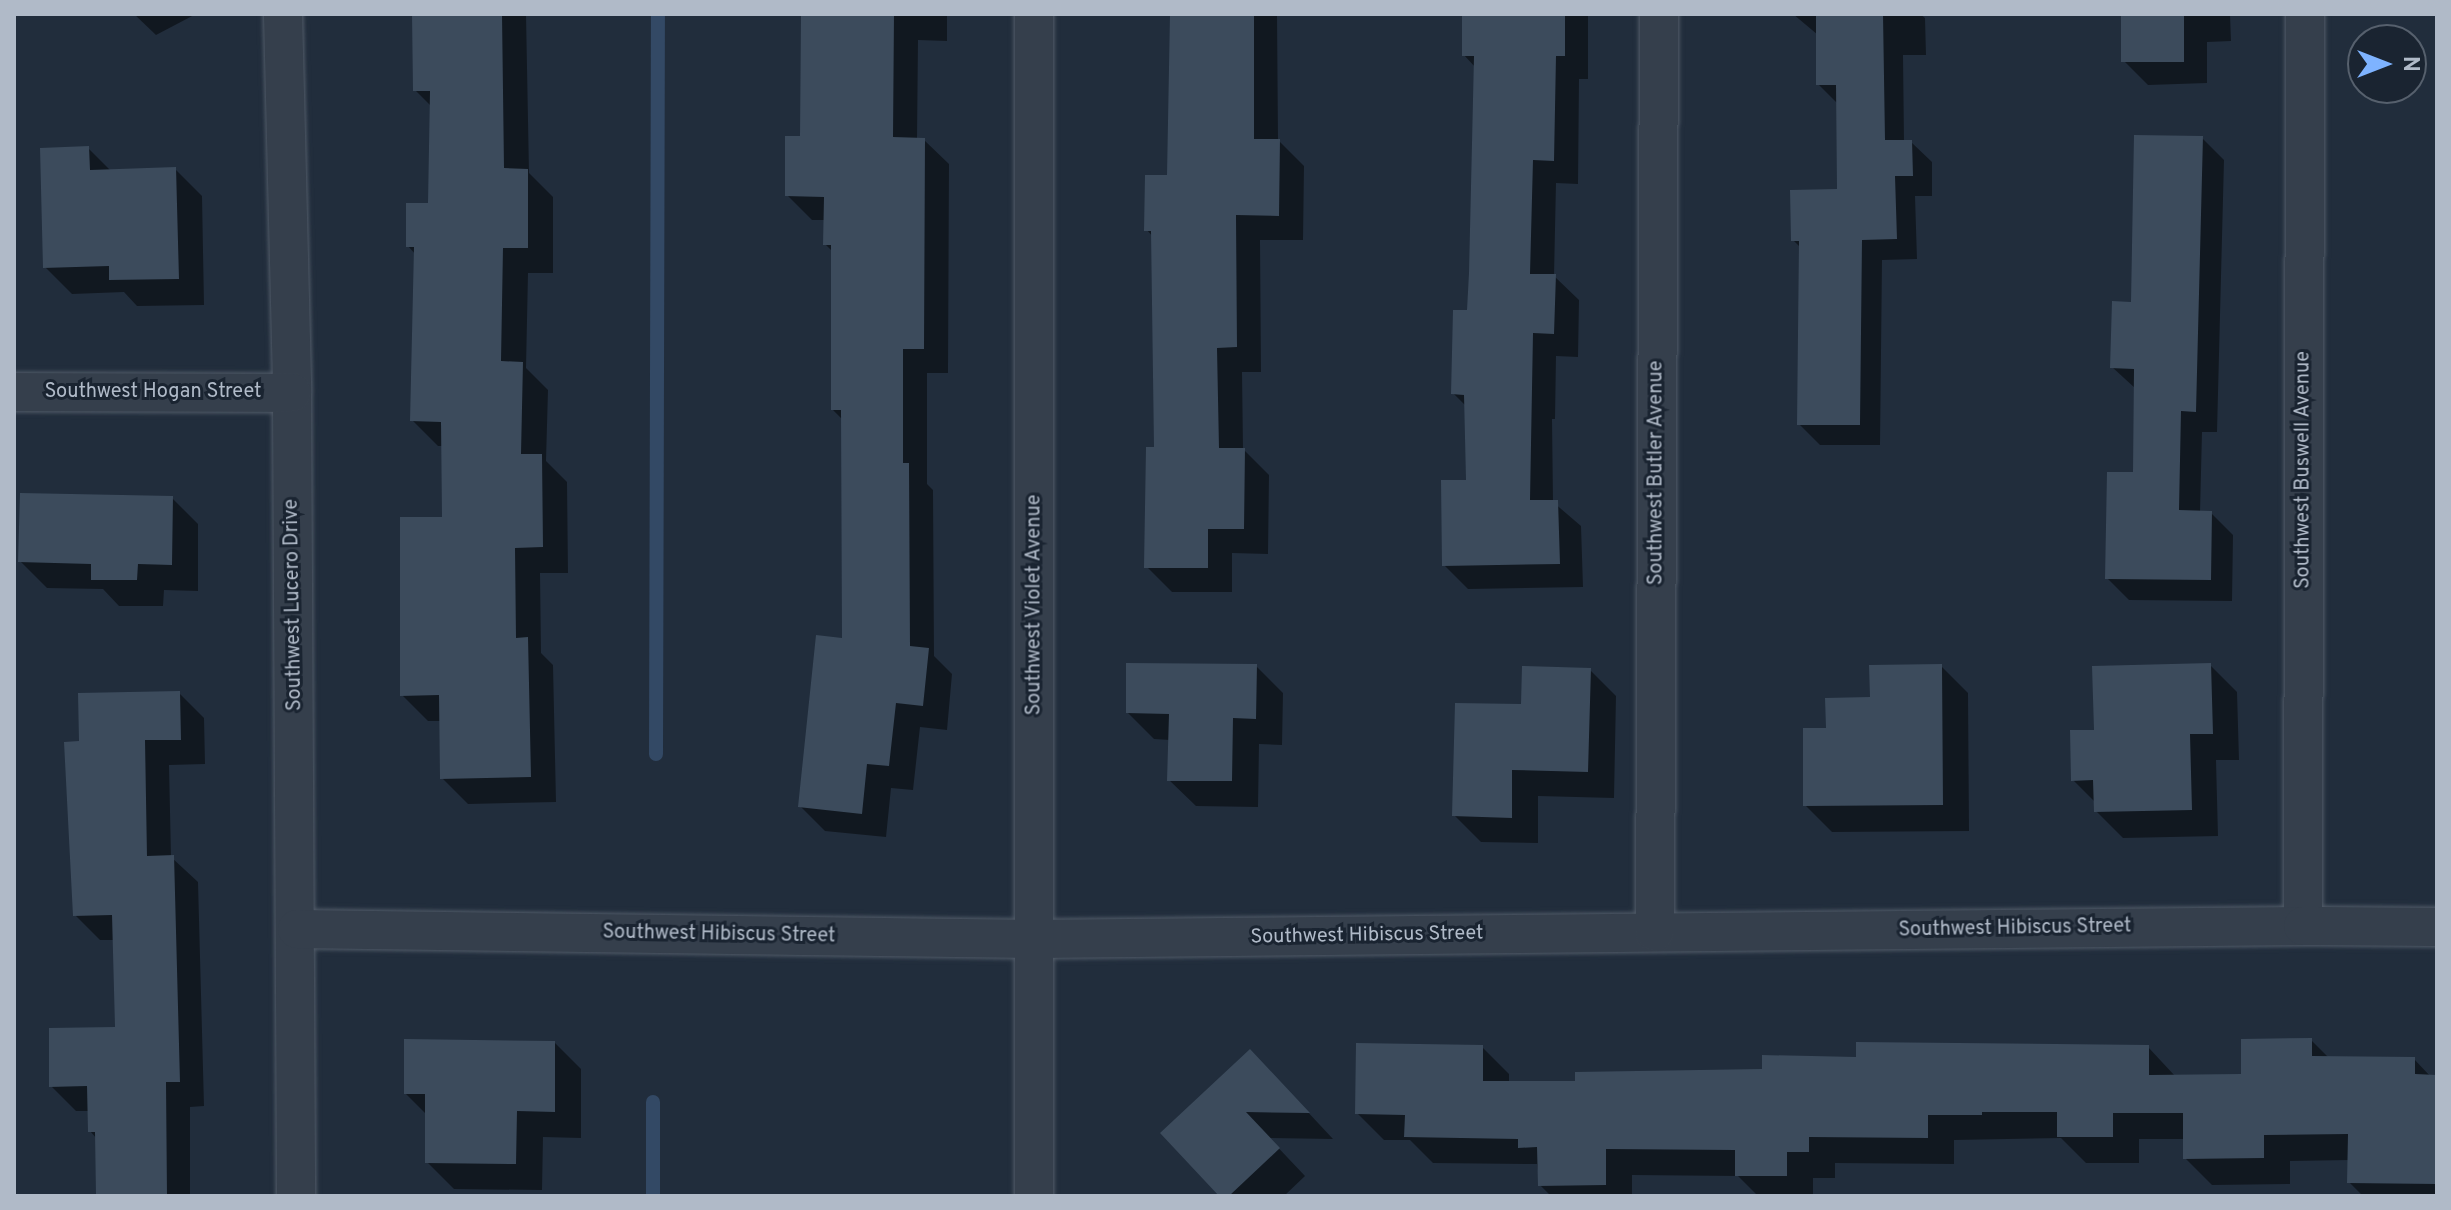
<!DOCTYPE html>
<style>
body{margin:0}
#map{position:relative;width:2451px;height:1210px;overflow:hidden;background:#212d3c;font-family:Overpass,sans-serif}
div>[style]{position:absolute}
.shadow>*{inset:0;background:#0007}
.stream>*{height:14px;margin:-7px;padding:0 7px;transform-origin:7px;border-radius:7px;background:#334965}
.building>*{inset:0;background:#3c4b5c;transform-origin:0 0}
.roads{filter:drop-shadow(0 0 2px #505a67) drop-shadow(0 0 2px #505a67)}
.minor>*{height:38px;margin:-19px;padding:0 19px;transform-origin:19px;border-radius:19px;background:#353f4c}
span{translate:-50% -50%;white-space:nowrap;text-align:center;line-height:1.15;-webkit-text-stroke:6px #1a2431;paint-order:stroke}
.street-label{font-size:20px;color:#b0bac8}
.frame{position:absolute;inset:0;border:16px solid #b0bac8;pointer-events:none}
.north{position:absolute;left:2347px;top:24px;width:80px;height:80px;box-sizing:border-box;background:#1a2431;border:2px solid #56606d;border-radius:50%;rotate:90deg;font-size:22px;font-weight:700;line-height:32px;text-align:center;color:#b0bac8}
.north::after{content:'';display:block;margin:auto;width:28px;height:36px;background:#7eb3ff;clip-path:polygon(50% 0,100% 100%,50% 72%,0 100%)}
</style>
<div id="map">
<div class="shadow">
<div style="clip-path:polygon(134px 14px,196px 14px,156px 35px)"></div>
<div style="clip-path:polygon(413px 14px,526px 14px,529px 173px,553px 197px,553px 273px,528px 273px,526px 368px,548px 390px,546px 461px,567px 482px,568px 573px,540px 573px,541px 653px,553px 665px,556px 802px,468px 804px,442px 778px,441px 721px,428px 721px,402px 695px,444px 519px,443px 446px,438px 446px,412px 420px,416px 255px,408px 246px,430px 205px,431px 106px,415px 90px)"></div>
<div style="clip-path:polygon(803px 14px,947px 14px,947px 41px,918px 40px,917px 139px,924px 140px,949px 164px,948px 373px,927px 373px,927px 484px,933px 490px,934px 656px,952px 674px,947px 730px,920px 727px,913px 790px,891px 788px,886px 837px,825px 831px,800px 806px,844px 641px,843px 420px,833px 410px,833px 252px,825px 244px,826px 220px,812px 220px,787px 195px,802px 138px)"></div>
<div style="clip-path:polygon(1168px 14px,1277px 14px,1278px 140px,1304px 166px,1303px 240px,1260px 240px,1261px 372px,1242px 372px,1243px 449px,1269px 475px,1268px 554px,1232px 553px,1232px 592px,1172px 592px,1147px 567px,1156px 449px,1153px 237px,1147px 230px,1169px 177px,1172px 17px)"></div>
<div style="clip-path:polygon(1464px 14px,1588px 14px,1588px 79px,1579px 79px,1578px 184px,1556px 183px,1554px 276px,1579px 300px,1578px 357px,1556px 356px,1555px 419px,1552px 419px,1553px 502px,1581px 526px,1583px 587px,1468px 589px,1444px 565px,1468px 482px,1466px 406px,1453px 393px,1469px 312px,1475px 67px,1464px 55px)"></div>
<div style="clip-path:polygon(1793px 14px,1920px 14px,1925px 18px,1926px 55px,1903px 55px,1904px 142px,1911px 142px,1932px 162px,1932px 196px,1915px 196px,1917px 259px,1882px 260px,1880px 445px,1820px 445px,1799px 424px,1801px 248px,1793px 240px,1839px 191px,1838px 104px,1818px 84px,1818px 35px)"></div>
<div style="clip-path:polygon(2123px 14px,2230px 14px,2231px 41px,2207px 42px,2207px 83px,2148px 85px,2124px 61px)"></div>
<div style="clip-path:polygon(2202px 138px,2224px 160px,2217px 432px,2202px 432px,2200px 513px,2211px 513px,2233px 535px,2232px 601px,2129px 600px,2107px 578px,2135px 474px,2136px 389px,2112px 367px,2133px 304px)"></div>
<div style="clip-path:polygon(88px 148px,111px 171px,175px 169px,202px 196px,204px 305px,137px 306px,124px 292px,72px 294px,45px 267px)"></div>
<div style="clip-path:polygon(172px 498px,198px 524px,198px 591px,164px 590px,163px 606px,119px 606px,103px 589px,47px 588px,20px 561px)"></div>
<div style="clip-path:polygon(2210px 665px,2237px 692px,2239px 760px,2216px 760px,2218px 836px,2123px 838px,2096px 811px,2096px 803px,2073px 780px,2096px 731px)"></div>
<div style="clip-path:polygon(1256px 666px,1283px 693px,1282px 745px,1259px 744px,1258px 807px,1196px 806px,1169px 780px,1170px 740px,1154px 739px,1128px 713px)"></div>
<div style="clip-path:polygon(1941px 666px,1968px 693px,1969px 831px,1832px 832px,1805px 805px,1828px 730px,1872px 699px)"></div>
<div style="clip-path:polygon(1590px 670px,1616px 696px,1614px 798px,1538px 796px,1538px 843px,1481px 842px,1454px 815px,1523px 706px)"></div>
<div style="clip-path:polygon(179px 693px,204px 718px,205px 764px,169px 765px,171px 857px,198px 882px,204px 1106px,190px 1107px,190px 1196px,98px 1196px,97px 1139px,90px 1131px,89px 1111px,76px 1111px,51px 1086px,117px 1029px,115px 940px,100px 940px,75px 915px,81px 743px)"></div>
<div style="clip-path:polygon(2311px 1040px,2330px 1059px,2414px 1059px,2431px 1077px,2437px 1077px,2437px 1196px,2363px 1196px,2349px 1182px,2350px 1160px,2290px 1161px,2290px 1184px,2212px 1185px,2185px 1158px,2185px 1139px,2139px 1139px,2139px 1163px,2086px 1163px,2061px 1138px,1954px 1140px,1954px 1164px,1835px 1163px,1835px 1178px,1813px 1178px,1813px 1196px,1758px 1196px,1738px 1176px,1632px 1175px,1632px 1196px,1551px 1196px,1540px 1185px,1537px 1164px,1433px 1163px,1410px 1140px,1384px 1140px,1357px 1113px,1482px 1047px,1509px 1074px,1509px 1083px,1577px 1083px,1764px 1071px,1858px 1059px,2148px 1047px,2175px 1076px,2243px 1076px)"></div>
<div style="clip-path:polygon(555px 1043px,581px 1069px,581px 1138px,543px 1137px,542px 1190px,454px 1189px,427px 1162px,427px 1115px,406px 1094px)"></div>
<div style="clip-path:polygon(1276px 1078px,1333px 1139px,1269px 1138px,1305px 1176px,1284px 1196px,1221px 1196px,1163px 1133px)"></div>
</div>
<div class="stream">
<div style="left:656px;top:754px;width:740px;rotate:-89.85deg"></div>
<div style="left:653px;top:1102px;width:94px;rotate:90deg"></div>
</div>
<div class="building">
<div style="clip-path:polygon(412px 14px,502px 14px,504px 168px,528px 169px,528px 248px,503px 248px,501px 361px,523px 362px,521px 454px,542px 454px,543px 547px,515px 548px,516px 638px,528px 637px,531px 777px,440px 779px,439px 695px,400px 696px,400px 517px,442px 517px,441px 422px,410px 421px,414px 247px,406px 247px,406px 203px,428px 203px,430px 91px,413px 91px)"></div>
<div style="clip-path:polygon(801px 14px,894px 14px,893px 137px,925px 138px,924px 349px,903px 349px,903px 463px,909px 463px,910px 646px,929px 648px,923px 706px,896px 703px,889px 766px,867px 764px,862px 814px,798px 807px,816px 635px,842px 638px,841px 410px,831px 410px,831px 245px,823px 245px,824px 197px,785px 196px,785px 136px,800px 136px)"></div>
<div style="clip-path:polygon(1170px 14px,1254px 14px,1254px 139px,1280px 139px,1279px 216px,1236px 215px,1237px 347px,1217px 348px,1219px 448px,1245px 448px,1244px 529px,1208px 529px,1208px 568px,1144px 568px,1146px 447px,1154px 447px,1151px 231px,1144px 231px,1145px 175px,1167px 175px)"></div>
<div style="clip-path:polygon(1462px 14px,1565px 14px,1565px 56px,1556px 56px,1554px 161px,1533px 160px,1530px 274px,1556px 274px,1554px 334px,1533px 333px,1530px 500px,1558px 500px,1560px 564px,1442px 566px,1441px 480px,1466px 480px,1464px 395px,1451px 394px,1453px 310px,1467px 310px,1469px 273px,1474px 56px,1462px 56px)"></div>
<div style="clip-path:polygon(1816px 14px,1883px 14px,1885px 140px,1912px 140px,1913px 176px,1895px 176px,1897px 239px,1862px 240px,1860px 425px,1797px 425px,1799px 241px,1791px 241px,1790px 190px,1837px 189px,1836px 85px,1816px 85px)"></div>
<div style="left:2121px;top:14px;width:63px;height:48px"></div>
<div style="clip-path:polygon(2134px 135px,2203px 136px,2196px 412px,2181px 411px,2179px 510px,2212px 511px,2211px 580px,2105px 579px,2107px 472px,2133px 472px,2134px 369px,2110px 368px,2112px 301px,2131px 302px)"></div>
<div style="clip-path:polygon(89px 146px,90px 170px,176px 167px,179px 279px,109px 280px,109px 266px,43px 268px,40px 148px)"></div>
<div style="clip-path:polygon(20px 493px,173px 496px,172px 565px,138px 564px,137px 580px,91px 580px,91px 564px,18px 562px)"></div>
<div style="clip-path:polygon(1126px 663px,1257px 664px,1256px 719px,1233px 718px,1232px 781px,1167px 781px,1169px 714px,1126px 713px)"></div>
<div style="clip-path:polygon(2211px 663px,2213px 734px,2190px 734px,2192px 810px,2094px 812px,2093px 780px,2071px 781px,2070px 730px,2094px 730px,2092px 666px)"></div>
<div style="clip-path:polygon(1942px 664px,1943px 805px,1803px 806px,1803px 728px,1826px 728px,1825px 698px,1870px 697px,1869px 665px)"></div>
<div style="clip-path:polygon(1522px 666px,1591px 668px,1588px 772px,1512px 770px,1512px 818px,1452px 816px,1455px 703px,1521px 704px)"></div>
<div style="clip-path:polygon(180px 691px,181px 740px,145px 740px,147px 856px,174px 855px,180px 1082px,166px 1082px,167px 1196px,96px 1196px,95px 1132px,88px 1132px,87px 1086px,49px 1087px,49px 1028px,115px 1027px,112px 915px,73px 916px,64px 742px,79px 741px,78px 693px)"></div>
<div style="clip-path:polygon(2312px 1038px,2312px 1056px,2415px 1057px,2415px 1074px,2437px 1075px,2437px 1184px,2347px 1183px,2348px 1134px,2264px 1135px,2264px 1158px,2183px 1159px,2183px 1113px,2113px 1113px,2113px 1137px,2057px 1137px,2057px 1112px,1982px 1112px,1982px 1115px,1928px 1115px,1928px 1138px,1809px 1137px,1809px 1152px,1787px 1152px,1787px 1176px,1735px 1176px,1735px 1150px,1606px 1149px,1606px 1185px,1538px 1186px,1537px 1147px,1518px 1148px,1518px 1139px,1404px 1137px,1405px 1115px,1355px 1114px,1356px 1043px,1483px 1045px,1483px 1081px,1575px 1081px,1575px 1072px,1762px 1069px,1762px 1055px,1856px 1057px,1856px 1042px,2149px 1045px,2149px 1075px,2241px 1074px,2241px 1039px)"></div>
<div style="clip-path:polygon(404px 1039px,555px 1041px,555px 1112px,517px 1111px,516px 1164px,425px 1163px,425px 1094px,404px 1094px)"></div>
<div style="clip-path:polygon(1250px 1049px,1310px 1113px,1246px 1112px,1280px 1148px,1229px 1196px,1219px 1196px,1160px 1133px)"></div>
</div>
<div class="roads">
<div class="minor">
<div style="left:283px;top:14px;width:379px;rotate:88.6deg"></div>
<div style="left:292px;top:393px;width:803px;rotate:89.71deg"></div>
<div style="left:14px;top:392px;width:278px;rotate:0.2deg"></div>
<div style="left:2303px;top:926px;width:912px;rotate:-89.87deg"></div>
<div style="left:297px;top:929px;width:738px;rotate:0.78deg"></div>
<div style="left:1035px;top:939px;width:1268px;rotate:-0.59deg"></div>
<div style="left:2303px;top:926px;width:134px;rotate:0.4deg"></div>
<div style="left:1655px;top:932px;width:918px;rotate:-89.75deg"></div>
<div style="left:1034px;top:1196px;width:1182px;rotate:-90deg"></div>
</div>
</div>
<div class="street-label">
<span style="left:153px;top:392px">Southwest Hogan Street</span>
<span style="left:2304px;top:470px;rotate:-90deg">Southwest Buswell Avenue</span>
<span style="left:1657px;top:473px;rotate:-90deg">Southwest Butler Avenue</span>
<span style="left:294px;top:605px;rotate:-91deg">Southwest Lucero Drive</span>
<span style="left:1035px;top:605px;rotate:-90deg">Southwest Violet Avenue</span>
<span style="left:2015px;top:929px;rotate:-1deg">Southwest Hibiscus Street</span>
<span style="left:719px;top:935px;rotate:1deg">Southwest Hibiscus Street</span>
<span style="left:1367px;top:936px;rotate:-1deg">Southwest Hibiscus Street</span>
</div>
<div class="frame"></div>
<div class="north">N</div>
</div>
